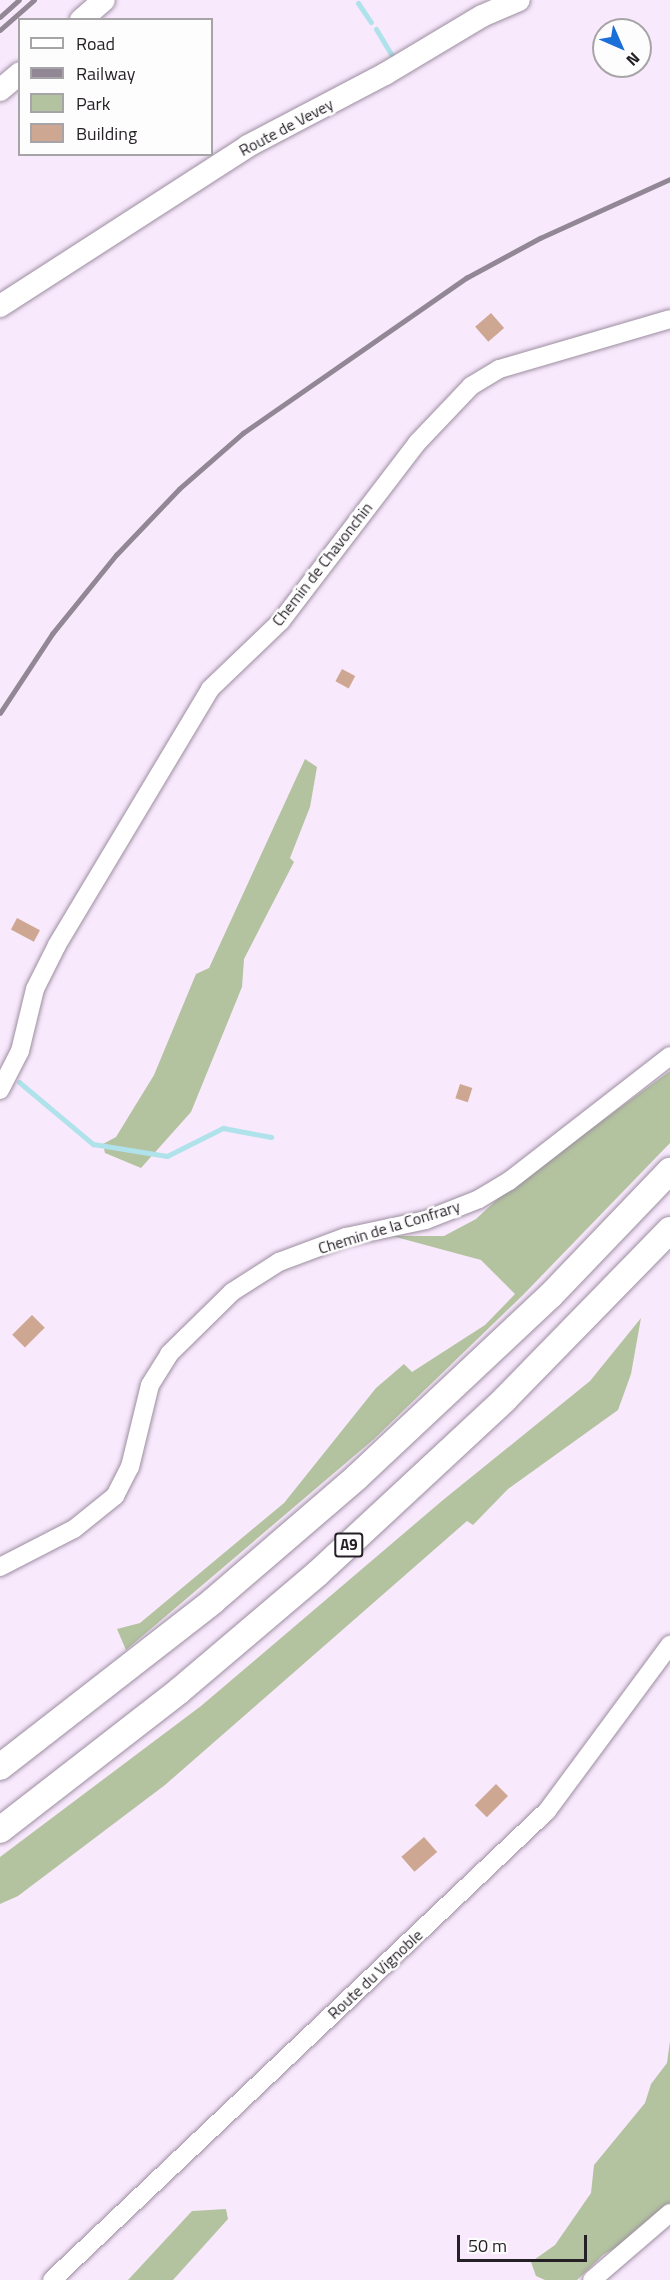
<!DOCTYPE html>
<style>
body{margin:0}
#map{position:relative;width:670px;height:2280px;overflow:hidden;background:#f9e9fd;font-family:"Titillium Web",sans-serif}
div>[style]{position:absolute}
.green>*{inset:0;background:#b3c39f}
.stream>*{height:5px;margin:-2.5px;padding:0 2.5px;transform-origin:2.5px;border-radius:2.5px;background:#afe2eb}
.building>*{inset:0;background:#cea793;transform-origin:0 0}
.roads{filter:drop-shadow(0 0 2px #9c8ea0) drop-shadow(0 0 2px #9c8ea0)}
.minor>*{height:18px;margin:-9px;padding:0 9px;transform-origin:9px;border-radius:9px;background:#fff}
.major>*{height:22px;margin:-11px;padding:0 11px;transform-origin:11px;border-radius:11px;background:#fff}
.highway>*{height:26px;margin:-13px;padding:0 13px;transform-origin:13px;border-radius:13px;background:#fff}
.rail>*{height:4.5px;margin:-2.25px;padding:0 2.25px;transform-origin:2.25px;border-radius:2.25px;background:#928795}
span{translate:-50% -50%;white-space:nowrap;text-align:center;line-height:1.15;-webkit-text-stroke:5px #fdfdfd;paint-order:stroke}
.shield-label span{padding:2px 4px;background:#fdfdfd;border:2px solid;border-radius:4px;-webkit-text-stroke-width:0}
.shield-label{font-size:15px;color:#251f26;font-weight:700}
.street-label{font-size:16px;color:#251f26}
.legend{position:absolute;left:18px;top:18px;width:195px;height:138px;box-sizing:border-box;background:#fdfdfd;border:2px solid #a7a4a7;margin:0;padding:8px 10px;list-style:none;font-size:18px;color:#251f26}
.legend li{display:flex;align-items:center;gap:12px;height:30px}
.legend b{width:30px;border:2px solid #a7a4a7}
.north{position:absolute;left:592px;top:18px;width:60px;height:60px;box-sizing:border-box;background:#fdfdfd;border:2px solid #a7a4a7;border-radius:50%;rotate:135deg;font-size:16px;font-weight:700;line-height:24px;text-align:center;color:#251f26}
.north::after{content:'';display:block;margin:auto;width:21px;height:27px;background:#1b6fd9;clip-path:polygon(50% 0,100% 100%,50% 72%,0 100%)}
.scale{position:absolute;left:457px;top:2235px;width:130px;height:27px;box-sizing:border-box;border:3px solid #251f26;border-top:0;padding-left:8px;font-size:18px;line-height:21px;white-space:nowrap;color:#251f26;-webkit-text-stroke:4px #fdfdfd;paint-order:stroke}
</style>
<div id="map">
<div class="green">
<div style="clip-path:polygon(305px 759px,317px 767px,310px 807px,290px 858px,294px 862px,244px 959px,242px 987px,191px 1112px,141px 1168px,105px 1153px,103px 1144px,116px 1137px,154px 1075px,196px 974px,209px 968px)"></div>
<div style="clip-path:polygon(670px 1071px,670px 1143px,523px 1295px,374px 1439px,126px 1650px,117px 1629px,140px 1623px,284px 1503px,376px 1388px,404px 1364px,412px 1372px,485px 1325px,515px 1294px,481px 1260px,392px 1236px,444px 1236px,476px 1219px,505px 1192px)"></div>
<div style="clip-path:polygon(641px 1318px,631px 1374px,618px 1410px,508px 1489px,473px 1525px,467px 1521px,165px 1785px,18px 1896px,0 1904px,0 1857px,201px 1706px,443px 1500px,590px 1381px)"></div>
<div style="clip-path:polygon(670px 2041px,670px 2225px,635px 2236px,603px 2255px,577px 2280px,545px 2280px,536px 2276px,531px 2262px,555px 2245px,591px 2193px,594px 2165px,645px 2103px,651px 2084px,667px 2063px)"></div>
<div style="clip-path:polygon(226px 2209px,228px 2219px,173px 2280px,128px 2280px,192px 2211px)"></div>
</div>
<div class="stream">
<div style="left:358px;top:3px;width:23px;rotate:56deg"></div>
<div style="left:376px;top:29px;width:33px;rotate:59deg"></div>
<div style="left:19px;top:1082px;width:97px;rotate:40deg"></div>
<div style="left:93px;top:1144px;width:75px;rotate:9.2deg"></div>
<div style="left:167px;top:1156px;width:63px;rotate:-26.6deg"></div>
<div style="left:223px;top:1128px;width:49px;rotate:10.6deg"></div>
</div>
<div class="building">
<div style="left:491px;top:313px;width:20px;height:21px;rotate:49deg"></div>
<div style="left:342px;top:669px;width:15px;height:14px;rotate:28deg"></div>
<div style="left:17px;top:918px;width:26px;height:13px;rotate:28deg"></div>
<div style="left:460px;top:1084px;width:13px;height:15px;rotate:18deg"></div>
<div style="left:32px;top:1315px;width:18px;height:28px;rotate:45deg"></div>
<div style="left:496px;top:1784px;width:17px;height:30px;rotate:45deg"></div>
<div style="left:424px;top:1837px;width:20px;height:30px;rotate:49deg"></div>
</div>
<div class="roads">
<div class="minor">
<div style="left:0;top:1090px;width:44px;rotate:-62.9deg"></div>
<div style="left:20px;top:1051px;width:64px;rotate:-76.4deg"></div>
<div style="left:35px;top:989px;width:49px;rotate:-63.4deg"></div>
<div style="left:57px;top:945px;width:298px;rotate:-59.1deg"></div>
<div style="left:210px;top:689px;width:98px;rotate:-43.8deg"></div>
<div style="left:281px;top:621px;width:224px;rotate:-52.6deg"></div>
<div style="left:417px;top:443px;width:79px;rotate:-46.5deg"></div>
<div style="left:471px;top:386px;width:33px;rotate:-31deg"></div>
<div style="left:499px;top:369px;width:178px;rotate:-16.3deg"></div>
<div style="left:0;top:1567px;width:83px;rotate:-27.2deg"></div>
<div style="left:74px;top:1529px;width:53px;rotate:-38.8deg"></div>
<div style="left:115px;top:1496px;width:33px;rotate:-63deg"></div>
<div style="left:130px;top:1467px;width:84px;rotate:-76.3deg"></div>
<div style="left:150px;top:1385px;width:36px;rotate:-58deg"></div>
<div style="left:169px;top:1354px;width:88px;rotate:-44.5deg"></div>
<div style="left:232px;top:1292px;width:56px;rotate:-32.6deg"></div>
<div style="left:279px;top:1262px;width:72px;rotate:-20.5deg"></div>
<div style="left:346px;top:1237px;width:82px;rotate:-12deg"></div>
<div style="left:426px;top:1220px;width:57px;rotate:-21.6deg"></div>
<div style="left:479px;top:1199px;width:35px;rotate:-31deg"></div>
<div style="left:509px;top:1181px;width:204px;rotate:-37.8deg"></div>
<div style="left:52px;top:2280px;width:682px;rotate:-43.46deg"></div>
<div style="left:547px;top:1811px;width:207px;rotate:-53.5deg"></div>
<div style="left:592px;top:2280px;width:103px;rotate:-40.7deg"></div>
</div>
<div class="major">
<div style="left:81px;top:20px;width:30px;rotate:-41deg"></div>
<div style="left:0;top:90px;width:26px;rotate:-40deg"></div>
<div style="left:0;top:306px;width:295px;rotate:-32.8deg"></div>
<div style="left:248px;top:146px;width:155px;rotate:-27.7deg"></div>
<div style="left:385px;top:74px;width:113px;rotate:-30.9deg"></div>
<div style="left:482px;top:16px;width:40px;rotate:-23.4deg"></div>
</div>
<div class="highway">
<div style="left:0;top:1767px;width:270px;rotate:-37.9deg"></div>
<div style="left:213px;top:1601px;width:190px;rotate:-40.7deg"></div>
<div style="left:357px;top:1477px;width:266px;rotate:-43.2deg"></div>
<div style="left:551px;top:1295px;width:172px;rotate:-46.2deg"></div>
<div style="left:0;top:1830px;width:227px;rotate:-37.8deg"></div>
<div style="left:179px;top:1691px;width:182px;rotate:-40.3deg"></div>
<div style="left:318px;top:1573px;width:255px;rotate:-42.9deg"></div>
<div style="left:505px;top:1399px;width:236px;rotate:-45.7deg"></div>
</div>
</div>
<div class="rail">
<div style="left:0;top:17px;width:25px;rotate:-42deg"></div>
<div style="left:0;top:30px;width:45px;rotate:-41.4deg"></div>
<div style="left:0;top:713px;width:95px;rotate:-56.6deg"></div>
<div style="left:52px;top:634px;width:102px;rotate:-51deg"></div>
<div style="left:116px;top:555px;width:91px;rotate:-46.3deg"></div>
<div style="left:179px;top:489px;width:85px;rotate:-41.2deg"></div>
<div style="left:243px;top:433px;width:272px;rotate:-34.8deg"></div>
<div style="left:466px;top:278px;width:84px;rotate:-28.4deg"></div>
<div style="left:540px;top:238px;width:143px;rotate:-24.4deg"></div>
</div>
<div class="shield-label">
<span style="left:349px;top:1545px">A9</span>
</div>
<div class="street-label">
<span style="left:286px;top:127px;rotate:-28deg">Route de Vevey</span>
<span style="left:322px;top:564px;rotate:-52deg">Chemin de Chavonchin</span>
<span style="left:389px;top:1227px;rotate:-17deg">Chemin de la Confrary</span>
<span style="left:375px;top:1974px;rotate:-43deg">Route du Vignoble</span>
</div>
<ul class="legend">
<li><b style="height:8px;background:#fff"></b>Road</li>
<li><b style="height:8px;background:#928795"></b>Railway</li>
<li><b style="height:16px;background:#b3c39f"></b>Park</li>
<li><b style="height:16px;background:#cea793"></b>Building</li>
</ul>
<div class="north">N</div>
<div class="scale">50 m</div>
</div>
